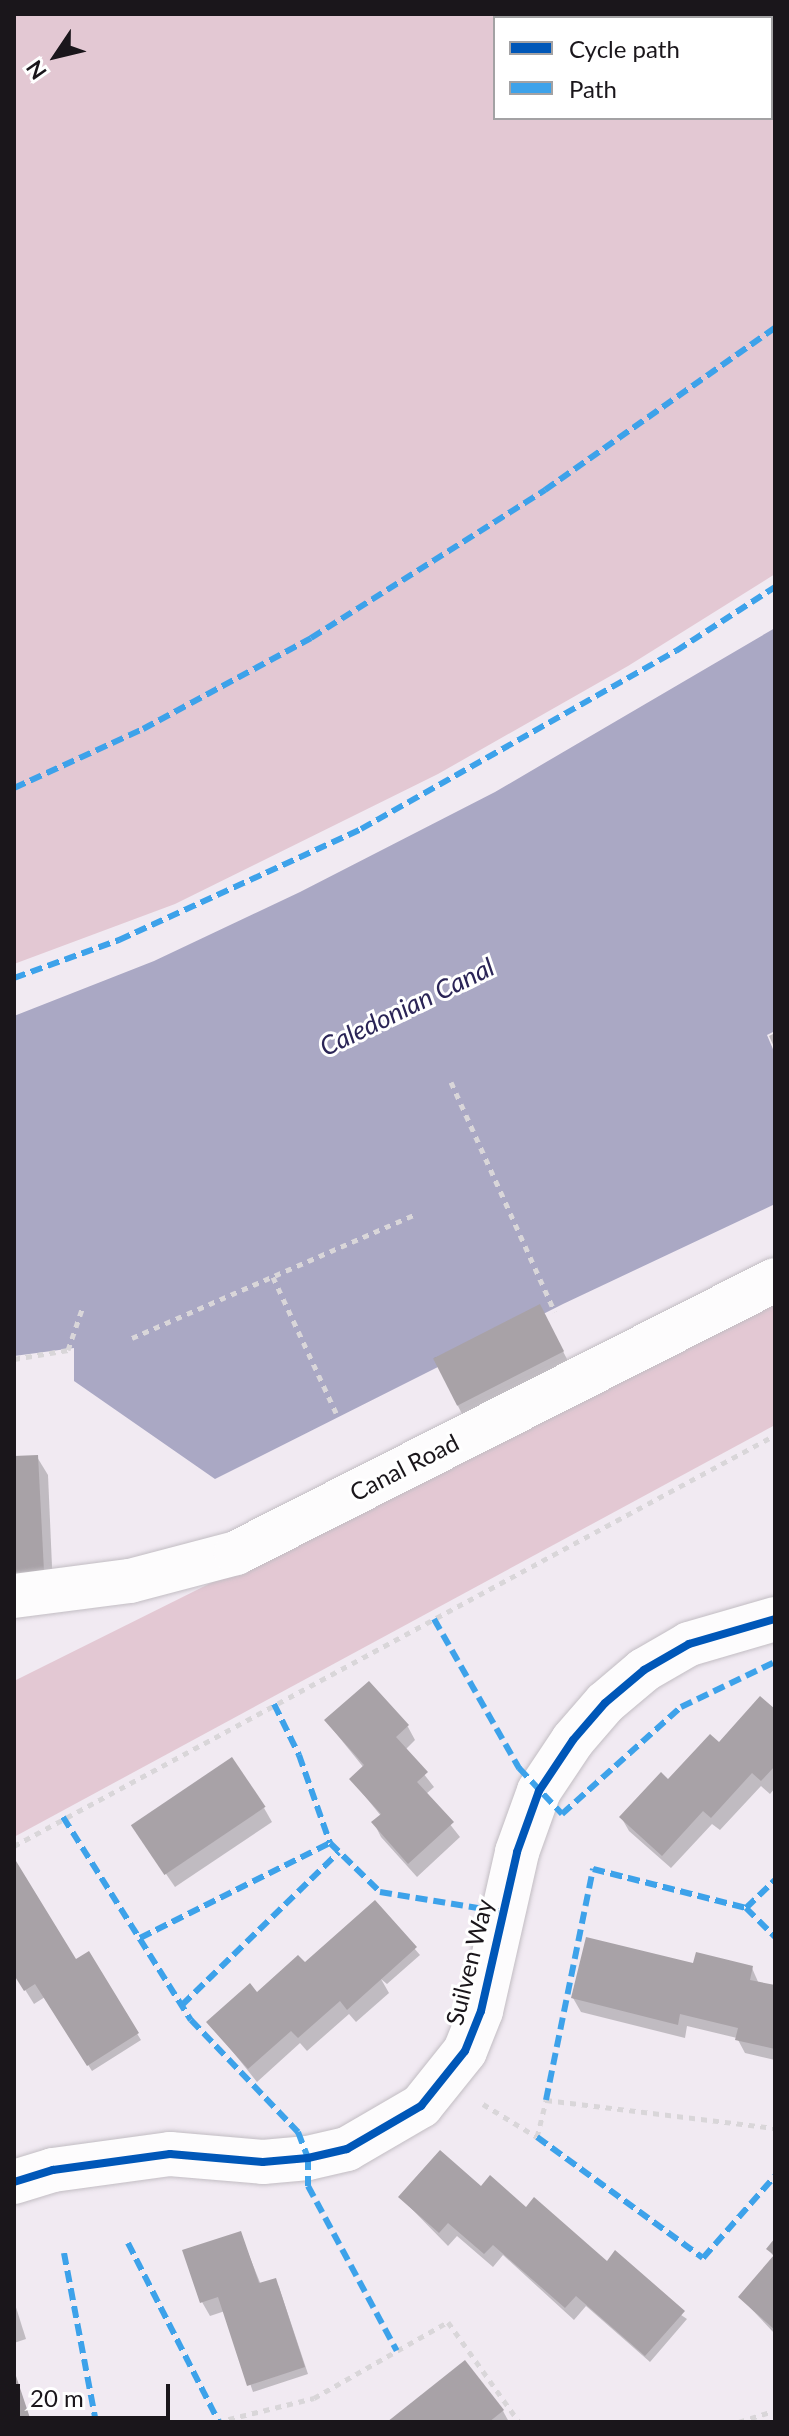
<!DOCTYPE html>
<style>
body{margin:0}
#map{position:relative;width:789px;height:2436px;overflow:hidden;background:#f1eaf2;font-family:Lato,sans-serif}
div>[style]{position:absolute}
.green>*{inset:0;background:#e3c8d3}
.water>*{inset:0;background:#aaa8c4}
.shadow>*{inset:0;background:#0003}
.building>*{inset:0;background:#a8a2a7;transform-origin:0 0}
.path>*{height:5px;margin-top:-2.5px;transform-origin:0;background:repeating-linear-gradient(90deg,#d9d6d9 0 6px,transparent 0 12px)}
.roads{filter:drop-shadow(0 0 2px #c2bdc3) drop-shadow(0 0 2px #c2bdc3)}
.minor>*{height:44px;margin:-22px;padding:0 22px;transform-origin:22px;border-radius:22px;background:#fdfcfd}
.quiet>*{height:6px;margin-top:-3px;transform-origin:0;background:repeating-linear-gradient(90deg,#3da2ea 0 12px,transparent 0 18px)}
.cycleway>*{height:8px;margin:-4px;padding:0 4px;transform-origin:4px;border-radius:4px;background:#0057b8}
span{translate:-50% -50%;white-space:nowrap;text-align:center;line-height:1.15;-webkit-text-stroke:6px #fff;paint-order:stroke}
.street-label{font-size:24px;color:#1a161b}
.water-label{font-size:26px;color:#2a2456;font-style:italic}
.frame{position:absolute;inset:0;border:16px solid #1a161b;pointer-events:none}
.legend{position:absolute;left:493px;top:16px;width:280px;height:104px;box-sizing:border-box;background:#fff;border:2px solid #a3a2a4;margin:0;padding:10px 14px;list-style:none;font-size:24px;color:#1a161b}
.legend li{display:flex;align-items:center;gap:16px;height:40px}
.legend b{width:40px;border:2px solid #a3a2a4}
.north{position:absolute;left:16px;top:16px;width:80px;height:80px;-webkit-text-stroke:6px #fff;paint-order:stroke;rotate:235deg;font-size:22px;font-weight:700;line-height:32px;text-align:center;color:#1a161b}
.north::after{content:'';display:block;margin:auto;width:28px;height:36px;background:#1a161b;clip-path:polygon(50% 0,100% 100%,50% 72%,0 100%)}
.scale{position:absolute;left:16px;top:2384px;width:154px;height:36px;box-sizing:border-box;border:4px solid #1a161b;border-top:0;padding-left:10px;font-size:24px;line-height:28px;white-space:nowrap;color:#1a161b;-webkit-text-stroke:6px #fff;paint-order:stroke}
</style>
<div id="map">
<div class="green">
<div style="clip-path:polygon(evenodd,14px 14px,775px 14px,775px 574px,628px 666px,438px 774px,175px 904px,14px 964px,14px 14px,495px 18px,771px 18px,771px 118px,495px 118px,495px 18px)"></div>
<div style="clip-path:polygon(775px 1302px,775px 1425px,14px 1837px,14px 1681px)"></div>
</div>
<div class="water">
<div style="clip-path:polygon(775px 628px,775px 1031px,767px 1035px,775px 1054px,775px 1204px,563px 1304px,215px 1479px,74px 1381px,74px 1348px,14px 1356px,14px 1016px,154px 961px,300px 892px,495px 792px)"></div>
</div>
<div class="shadow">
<div style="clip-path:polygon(775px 1033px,775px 1049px,769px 1036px)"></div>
<div style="clip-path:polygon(547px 1320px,570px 1365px,464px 1418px,434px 1358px)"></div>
<div style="clip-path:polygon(37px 1457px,48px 1475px,53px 1589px,14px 1591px,14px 1458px)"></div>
<div style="clip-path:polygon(369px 1683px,408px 1727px,415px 1740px,405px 1750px,434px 1787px,426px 1794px,460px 1837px,417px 1877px,381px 1837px,374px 1823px,381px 1816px,351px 1779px,364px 1768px,326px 1721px)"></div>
<div style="clip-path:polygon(775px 1712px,775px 1788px,770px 1794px,761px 1786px,720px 1830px,712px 1824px,671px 1868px,629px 1831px,621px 1817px,719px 1745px)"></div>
<div style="clip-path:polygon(264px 1808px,272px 1822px,175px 1887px,142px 1839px)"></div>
<div style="clip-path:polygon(16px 1864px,75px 1962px,88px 1954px,141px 2040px,92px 2071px,45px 1997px,34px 2004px,14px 1972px)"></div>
<div style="clip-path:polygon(375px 1903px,420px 1955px,387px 1984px,381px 1979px,389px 1993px,356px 2022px,349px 2014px,307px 2051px,300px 2043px,257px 2082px,209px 2022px,305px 1965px)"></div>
<div style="clip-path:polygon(694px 1965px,752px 1968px,759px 1984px,775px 1988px,775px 2060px,745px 2053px,737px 2038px,687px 2026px,685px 2038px,581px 2012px,573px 1998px)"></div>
<div style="clip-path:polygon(481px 2189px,524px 2208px,687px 2319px,650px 2362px,586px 2306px,574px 2320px,503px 2255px,493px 2267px,457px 2236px,448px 2246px,401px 2198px)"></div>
<div style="clip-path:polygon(240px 2233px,261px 2285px,275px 2280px,279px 2287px,308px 2374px,253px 2392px,225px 2311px,210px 2316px,202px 2302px)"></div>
<div style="clip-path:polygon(775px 2241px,775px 2334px,740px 2297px,775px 2258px,768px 2249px)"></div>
<div style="clip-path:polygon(14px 2301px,26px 2339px,14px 2343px)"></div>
<div style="clip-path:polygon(503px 2411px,509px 2422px,390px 2422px)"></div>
</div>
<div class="building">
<div style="left:540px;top:1304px;width:53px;height:120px;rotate:63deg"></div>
<div style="clip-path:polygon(38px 1455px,44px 1571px,14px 1572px,14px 1456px)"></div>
<div style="clip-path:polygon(369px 1681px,409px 1725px,396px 1737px,428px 1772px,417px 1782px,454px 1822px,408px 1864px,371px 1822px,381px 1814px,349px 1779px,364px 1765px,324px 1720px)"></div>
<div style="clip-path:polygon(760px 1696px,775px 1709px,775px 1766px,761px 1781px,752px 1773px,711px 1818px,703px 1811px,662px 1856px,619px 1817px,661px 1772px,668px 1779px,710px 1734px,719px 1742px)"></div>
<div style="left:232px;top:1757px;width:60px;height:122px;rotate:56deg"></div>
<div style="clip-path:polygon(16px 1861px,76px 1959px,89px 1951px,139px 2033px,87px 2066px,35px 1984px,24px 1991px,14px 1975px)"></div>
<div style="clip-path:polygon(375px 1900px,417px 1947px,347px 2010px,340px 2001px,298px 2038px,291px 2031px,248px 2069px,206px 2022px,250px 1983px,257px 1992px,298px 1955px,305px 1962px)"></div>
<div style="clip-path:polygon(586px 1937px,693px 1963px,696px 1952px,753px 1966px,750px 1980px,775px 1985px,775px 2049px,735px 2040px,738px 2028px,680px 2014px,678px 2025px,571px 1998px)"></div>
<div style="clip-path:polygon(440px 2150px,481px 2186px,490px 2175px,526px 2207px,534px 2197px,607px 2261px,615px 2250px,685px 2311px,645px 2356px,576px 2296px,565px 2308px,493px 2245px,484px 2254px,448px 2223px,439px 2233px,398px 2197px)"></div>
<div style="clip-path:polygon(241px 2231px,259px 2283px,276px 2278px,305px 2367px,247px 2386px,218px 2297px,200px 2303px,182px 2250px)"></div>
<div style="clip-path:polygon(775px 2238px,775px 2330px,738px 2297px,774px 2255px,766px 2249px)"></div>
<div style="clip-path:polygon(465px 2360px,504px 2410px,489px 2422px,387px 2422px)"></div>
<div style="clip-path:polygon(14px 2370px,31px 2421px,29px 2422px,14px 2422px)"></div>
</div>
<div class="path">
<div style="left:451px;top:1082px;width:252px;rotate:65.7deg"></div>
<div style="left:273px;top:1277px;width:150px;rotate:65.1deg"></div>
<div style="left:132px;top:1338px;width:308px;rotate:-23.6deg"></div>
<div style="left:14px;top:1359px;width:55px;rotate:-9.5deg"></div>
<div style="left:68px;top:1350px;width:43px;rotate:-71.1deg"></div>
<div style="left:14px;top:1846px;width:865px;rotate:-28.37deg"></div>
<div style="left:483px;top:2104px;width:63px;rotate:31.4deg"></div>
<div style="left:537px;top:2137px;width:38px;rotate:-76deg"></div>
<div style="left:546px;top:2100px;width:231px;rotate:7deg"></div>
<div style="left:217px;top:2422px;width:100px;rotate:-13.9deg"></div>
<div style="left:314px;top:2398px;width:154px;rotate:-29.6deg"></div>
<div style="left:448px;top:2322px;width:123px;rotate:54.6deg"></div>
<div style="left:739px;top:2422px;width:38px;rotate:-18deg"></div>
</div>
<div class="roads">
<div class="minor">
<div style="left:14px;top:1596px;width:117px;rotate:-7.4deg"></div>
<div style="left:130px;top:1581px;width:110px;rotate:-14.8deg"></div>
<div style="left:236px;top:1553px;width:604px;rotate:-26.86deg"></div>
<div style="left:14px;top:2182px;width:41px;rotate:-17.1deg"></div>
<div style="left:53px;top:2170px;width:118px;rotate:-7.8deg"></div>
<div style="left:170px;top:2154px;width:93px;rotate:4.9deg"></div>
<div style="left:263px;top:2162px;width:45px;rotate:-5.1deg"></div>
<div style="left:308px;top:2158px;width:40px;rotate:-13deg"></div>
<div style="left:347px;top:2149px;width:86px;rotate:-30.2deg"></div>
<div style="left:421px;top:2106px;width:70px;rotate:-51.3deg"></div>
<div style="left:465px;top:2051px;width:43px;rotate:-68.2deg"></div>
<div style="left:481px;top:2011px;width:163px;rotate:-77.2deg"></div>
<div style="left:517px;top:1852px;width:65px;rotate:-70.2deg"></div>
<div style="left:539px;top:1791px;width:61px;rotate:-56.3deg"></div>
<div style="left:573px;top:1740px;width:49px;rotate:-49.1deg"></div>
<div style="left:605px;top:1703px;width:51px;rotate:-40.2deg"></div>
<div style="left:644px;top:1670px;width:52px;rotate:-30deg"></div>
<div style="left:689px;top:1644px;width:90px;rotate:-16.2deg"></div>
</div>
</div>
<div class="quiet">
<div style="left:14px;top:788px;width:142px;rotate:-24.6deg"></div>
<div style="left:143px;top:729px;width:191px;rotate:-28.4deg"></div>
<div style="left:311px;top:638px;width:277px;rotate:-32.3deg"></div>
<div style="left:545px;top:490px;width:281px;rotate:-35.2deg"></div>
<div style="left:14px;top:978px;width:112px;rotate:-19.9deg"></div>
<div style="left:119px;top:940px;width:266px;rotate:-24.6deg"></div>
<div style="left:361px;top:829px;width:362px;rotate:-29.5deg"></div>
<div style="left:676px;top:651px;width:118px;rotate:-32.9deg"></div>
<div style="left:434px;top:1619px;width:172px;rotate:60.3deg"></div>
<div style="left:519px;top:1768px;width:63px;rotate:46.9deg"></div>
<div style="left:562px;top:1814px;width:160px;rotate:-42deg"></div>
<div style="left:681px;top:1707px;width:104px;rotate:-25.6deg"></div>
<div style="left:274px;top:1704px;width:57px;rotate:63.9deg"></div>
<div style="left:299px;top:1755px;width:93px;rotate:70.6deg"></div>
<div style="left:330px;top:1843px;width:70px;rotate:44.4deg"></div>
<div style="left:380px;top:1892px;width:124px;rotate:9.3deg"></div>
<div style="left:63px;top:1817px;width:240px;rotate:57.8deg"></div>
<div style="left:191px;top:2020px;width:155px;rotate:46.3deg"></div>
<div style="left:298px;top:2132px;width:28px;rotate:69deg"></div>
<div style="left:308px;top:2158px;width:28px;rotate:90deg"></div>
<div style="left:308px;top:2186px;width:187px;rotate:61.7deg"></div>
<div style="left:746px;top:1908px;width:40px;rotate:-44deg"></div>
<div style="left:140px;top:1938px;width:212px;rotate:-26.6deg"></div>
<div style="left:182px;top:2005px;width:219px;rotate:-44.3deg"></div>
<div style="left:546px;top:2100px;width:236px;rotate:-78.5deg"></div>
<div style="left:593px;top:1869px;width:158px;rotate:14.3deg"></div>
<div style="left:746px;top:1908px;width:41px;rotate:45deg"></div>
<div style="left:537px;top:2137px;width:205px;rotate:36.1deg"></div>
<div style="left:703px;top:2258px;width:109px;rotate:-48.7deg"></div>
<div style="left:128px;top:2243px;width:201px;rotate:63.1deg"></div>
<div style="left:64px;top:2253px;width:172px;rotate:79.3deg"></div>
</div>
<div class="cycleway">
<div style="left:14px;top:2182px;width:41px;rotate:-17.1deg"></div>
<div style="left:53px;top:2170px;width:118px;rotate:-7.8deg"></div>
<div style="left:170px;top:2154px;width:93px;rotate:4.9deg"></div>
<div style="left:263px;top:2162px;width:45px;rotate:-5.1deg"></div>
<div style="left:308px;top:2158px;width:40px;rotate:-13deg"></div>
<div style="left:347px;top:2149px;width:86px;rotate:-30.2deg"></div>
<div style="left:421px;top:2106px;width:70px;rotate:-51.3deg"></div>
<div style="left:465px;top:2051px;width:43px;rotate:-68.2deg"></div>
<div style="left:481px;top:2011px;width:163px;rotate:-77.2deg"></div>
<div style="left:517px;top:1852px;width:65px;rotate:-70.2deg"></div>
<div style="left:539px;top:1791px;width:61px;rotate:-56.3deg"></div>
<div style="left:573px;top:1740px;width:49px;rotate:-49.1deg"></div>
<div style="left:605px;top:1703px;width:51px;rotate:-40.2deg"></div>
<div style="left:644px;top:1670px;width:52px;rotate:-30deg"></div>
<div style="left:689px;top:1644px;width:90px;rotate:-16.2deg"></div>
</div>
<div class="street-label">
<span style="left:404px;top:1467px;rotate:-27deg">Canal Road</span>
<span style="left:469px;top:1962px;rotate:-76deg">Suilven Way</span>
</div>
<div class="water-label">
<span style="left:407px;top:1007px;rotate:-26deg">Caledonian Canal</span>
</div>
<div class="frame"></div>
<ul class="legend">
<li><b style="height:10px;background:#0057b8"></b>Cycle path</li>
<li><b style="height:10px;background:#3da2ea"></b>Path</li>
</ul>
<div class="north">N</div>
<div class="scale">20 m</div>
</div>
